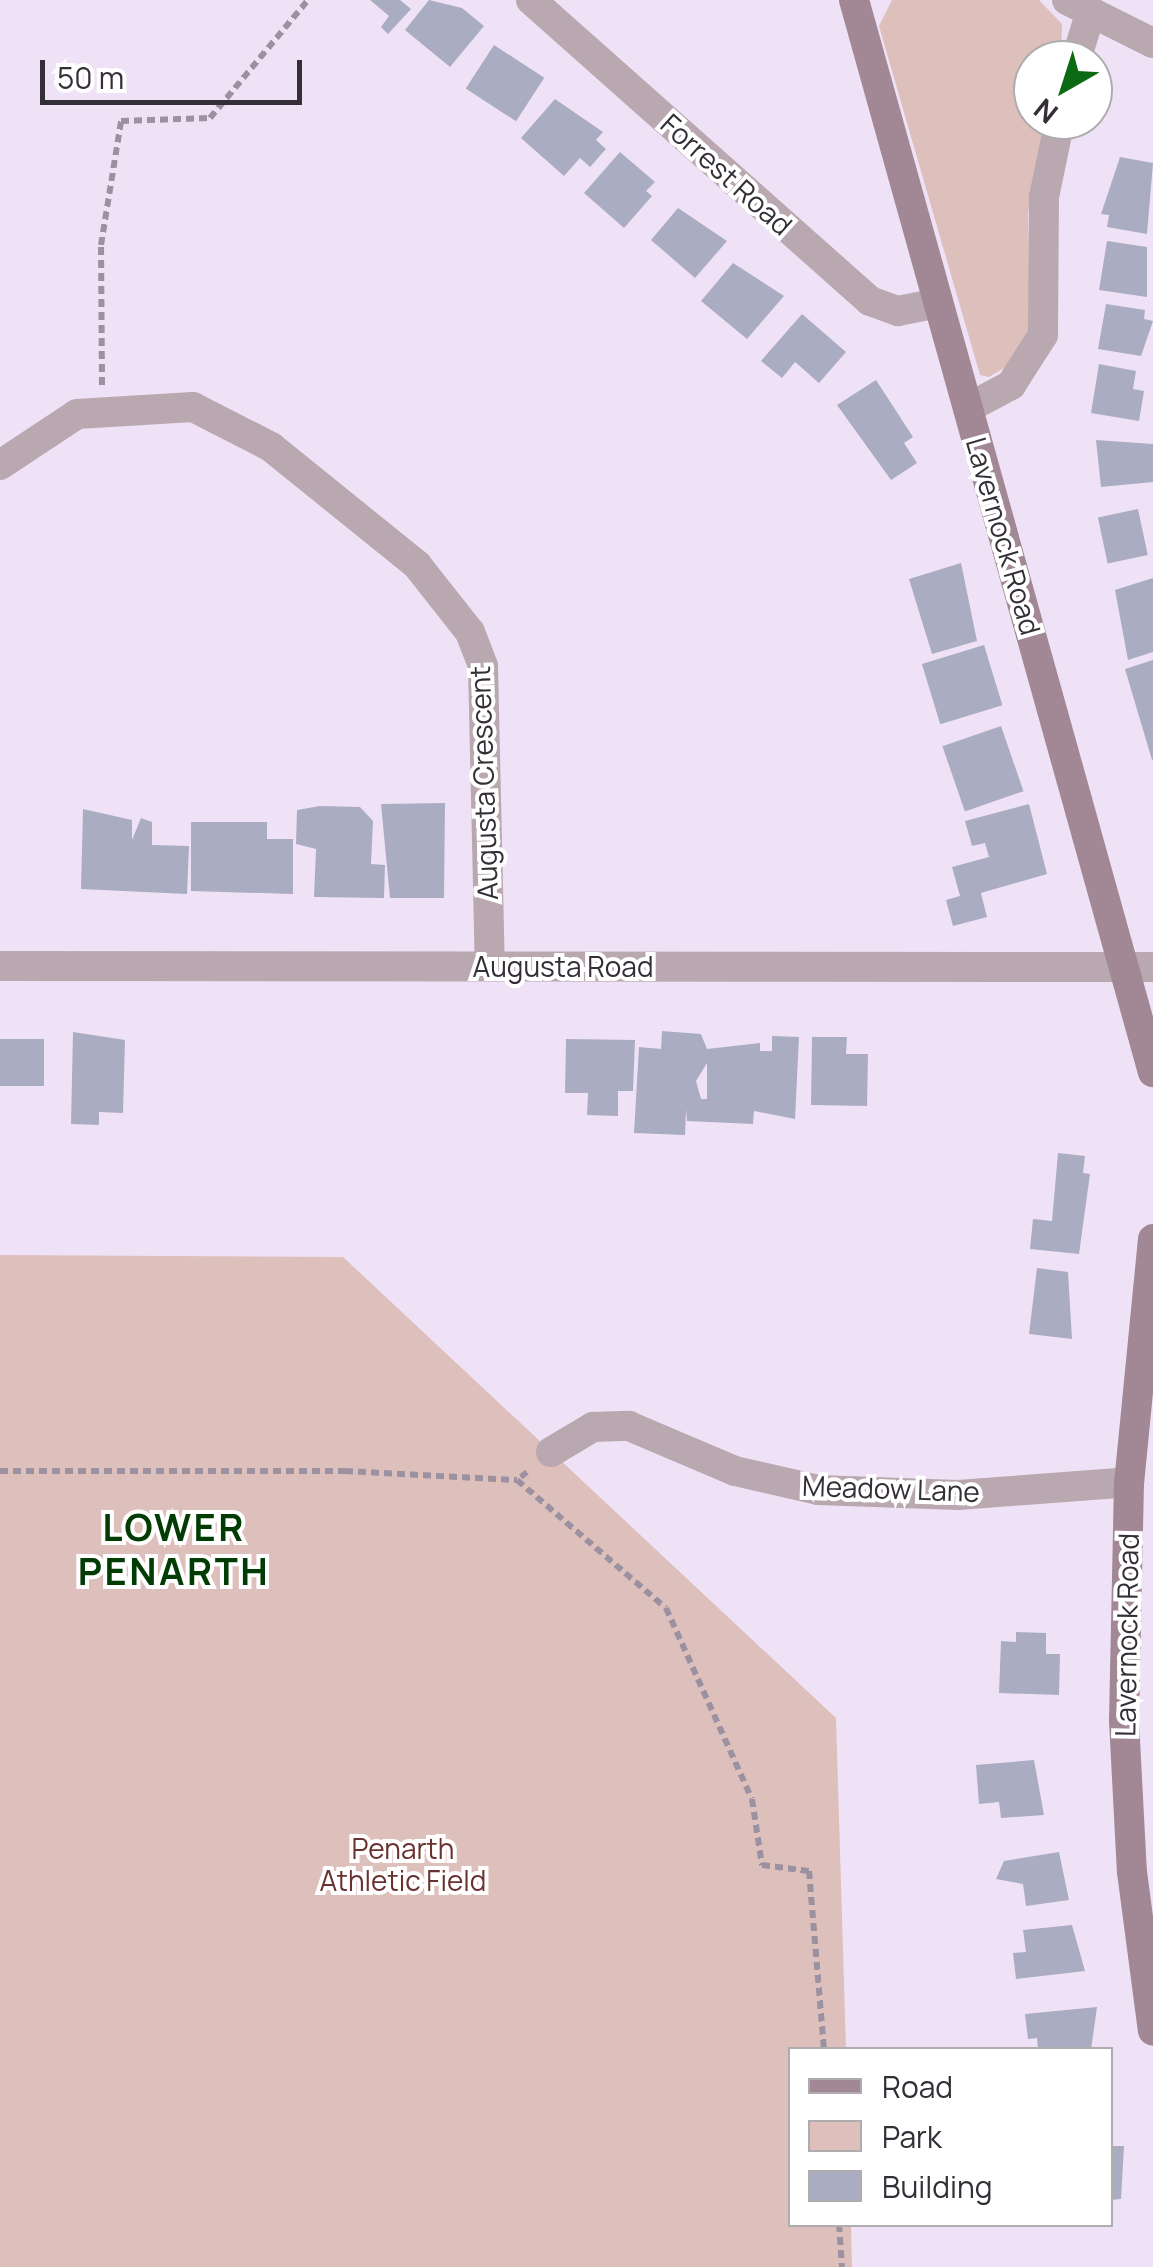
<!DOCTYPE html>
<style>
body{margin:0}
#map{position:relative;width:1153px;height:2267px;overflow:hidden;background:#f0e2f6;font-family:Manrope,sans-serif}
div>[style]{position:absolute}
.green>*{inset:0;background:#ddbfbc}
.building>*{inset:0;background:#aaacc2;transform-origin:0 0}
.path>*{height:6px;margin-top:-3px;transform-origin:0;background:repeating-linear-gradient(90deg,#9b91a0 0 8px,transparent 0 13px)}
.street>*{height:30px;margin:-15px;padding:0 15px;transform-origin:15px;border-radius:15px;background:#b9a8af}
.secondary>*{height:30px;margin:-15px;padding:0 15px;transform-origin:15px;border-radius:15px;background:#a18894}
span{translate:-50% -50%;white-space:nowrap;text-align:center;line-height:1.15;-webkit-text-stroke:8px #fff;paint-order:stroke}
.street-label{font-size:28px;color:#342f37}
.park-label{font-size:28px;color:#693130}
.district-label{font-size:38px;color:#013c05;font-weight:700;letter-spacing:2.5px}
.legend{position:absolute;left:788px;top:2047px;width:325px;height:180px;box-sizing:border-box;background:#fff;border:2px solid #aeacaf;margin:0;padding:12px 18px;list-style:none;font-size:30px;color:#342f37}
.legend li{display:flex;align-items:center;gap:20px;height:50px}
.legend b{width:50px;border:2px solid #aeacaf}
.north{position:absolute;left:1013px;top:40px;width:100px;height:100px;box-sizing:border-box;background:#fff;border:2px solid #aeacaf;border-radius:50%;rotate:219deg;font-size:28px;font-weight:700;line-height:40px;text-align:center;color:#342f37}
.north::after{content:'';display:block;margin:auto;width:35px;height:45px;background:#0c6a14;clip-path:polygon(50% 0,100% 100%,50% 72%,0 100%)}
.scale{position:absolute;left:40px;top:60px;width:262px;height:45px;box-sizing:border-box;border:5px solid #342f37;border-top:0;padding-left:12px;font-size:30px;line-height:35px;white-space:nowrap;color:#342f37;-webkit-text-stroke:8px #fff;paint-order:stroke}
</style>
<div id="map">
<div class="green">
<div style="clip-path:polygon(892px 0,1039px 0,1062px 24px,1061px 60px,1033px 60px,1033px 120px,1046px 120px,1028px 213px,1030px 330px,1011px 364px,989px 377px,980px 375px,879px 26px)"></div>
<div style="clip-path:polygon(0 1255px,343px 1257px,836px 1718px,846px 2049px,790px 2050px,790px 2224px,851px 2225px,852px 2267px,0 2267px)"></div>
</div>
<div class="building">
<div style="clip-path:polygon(370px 0,400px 0,411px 9px,388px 34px,381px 27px,389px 16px)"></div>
<div style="clip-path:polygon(429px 0,462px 8px,484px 26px,450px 67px,405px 30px)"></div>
<div style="left:494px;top:45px;width:60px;height:52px;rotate:33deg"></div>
<div style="clip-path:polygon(555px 99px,603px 132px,596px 140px,606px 149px,590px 167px,580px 158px,564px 176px,521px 138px)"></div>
<div style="clip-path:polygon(620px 152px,655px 182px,646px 191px,652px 196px,624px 228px,584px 193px)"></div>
<div style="clip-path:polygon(1120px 157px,1153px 163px,1147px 234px,1107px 227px,1109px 215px,1101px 214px)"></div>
<div style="clip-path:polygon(678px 208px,727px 241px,695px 278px,651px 240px)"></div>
<div style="clip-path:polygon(1107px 241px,1147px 247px,1147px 297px,1099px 290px)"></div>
<div style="clip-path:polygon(733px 263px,784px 296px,747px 339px,701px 301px)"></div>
<div style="clip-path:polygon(1106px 304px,1145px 310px,1144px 319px,1153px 321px,1141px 356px,1098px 349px)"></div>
<div style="clip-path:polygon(802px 314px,846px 352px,819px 383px,795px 362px,782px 378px,761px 361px)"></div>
<div style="clip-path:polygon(1099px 364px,1136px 371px,1133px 389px,1144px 391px,1139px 421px,1091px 413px)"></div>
<div style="clip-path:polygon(876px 380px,913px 437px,904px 443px,917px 463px,891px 480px,837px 405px)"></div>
<div style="clip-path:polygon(1096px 440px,1153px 444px,1153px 482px,1101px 487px)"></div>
<div style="left:1138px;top:509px;width:47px;height:41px;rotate:78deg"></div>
<div style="clip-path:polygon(961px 563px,977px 641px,932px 654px,909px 579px)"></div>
<div style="clip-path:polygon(1153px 578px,1153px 652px,1128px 660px,1115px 590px)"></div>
<div style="left:984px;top:645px;width:63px;height:65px;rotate:73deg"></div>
<div style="clip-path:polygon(1153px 660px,1153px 760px,1152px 760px,1125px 669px)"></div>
<div style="left:1001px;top:726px;width:69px;height:62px;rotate:71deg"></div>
<div style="clip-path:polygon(445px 803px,444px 898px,390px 898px,381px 804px)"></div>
<div style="clip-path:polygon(1029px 804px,1047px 874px,981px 893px,987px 917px,953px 926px,946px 900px,960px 896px,952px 867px,989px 857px,985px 843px,972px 846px,965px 821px)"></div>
<div style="clip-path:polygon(320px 806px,360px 807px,373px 821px,371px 864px,385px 865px,384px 898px,314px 897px,316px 849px,296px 844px,297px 810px)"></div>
<div style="clip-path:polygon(83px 809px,132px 820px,132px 840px,141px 818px,152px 822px,152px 845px,189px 846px,187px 894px,81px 889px)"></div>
<div style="clip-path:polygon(191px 822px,267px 822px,267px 839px,293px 839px,293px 894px,191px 891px)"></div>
<div style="clip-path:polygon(evenodd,662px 1031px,701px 1034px,707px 1049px,760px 1043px,760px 1051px,772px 1051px,772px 1036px,799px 1037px,795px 1119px,754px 1111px,753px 1124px,687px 1121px,686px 1109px,685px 1135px,634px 1133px,639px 1047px,661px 1049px,662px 1031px,707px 1063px,707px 1099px,701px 1099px,696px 1081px,707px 1063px)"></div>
<div style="clip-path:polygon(73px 1032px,125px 1040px,123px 1113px,99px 1112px,99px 1125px,71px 1124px)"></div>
<div style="clip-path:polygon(812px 1037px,847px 1037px,846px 1054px,868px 1054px,867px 1106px,811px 1105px)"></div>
<div style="left:0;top:1039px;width:44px;height:47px"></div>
<div style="clip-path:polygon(566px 1039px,635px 1040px,633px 1091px,618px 1091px,618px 1116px,587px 1115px,588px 1093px,565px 1093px)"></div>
<div style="clip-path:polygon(1058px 1153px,1085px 1156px,1083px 1173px,1090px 1174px,1079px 1254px,1030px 1249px,1033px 1219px,1052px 1221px)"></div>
<div style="clip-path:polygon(1037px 1268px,1068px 1272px,1072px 1339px,1029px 1334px)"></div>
<div style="clip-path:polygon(1016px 1632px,1046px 1633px,1046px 1654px,1060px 1654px,1059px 1695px,999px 1693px,1001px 1641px,1016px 1642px)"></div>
<div style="clip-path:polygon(1034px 1760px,1044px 1815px,1001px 1818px,999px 1802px,979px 1804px,976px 1765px)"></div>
<div style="clip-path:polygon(1059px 1852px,1069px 1900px,1026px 1906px,1023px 1884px,996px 1879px,1004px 1861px)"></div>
<div style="clip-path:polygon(1072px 1925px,1085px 1971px,1016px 1979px,1013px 1953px,1026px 1952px,1023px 1930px)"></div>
<div style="clip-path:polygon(1097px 2007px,1091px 2050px,1038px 2050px,1037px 2038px,1028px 2039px,1025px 2014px)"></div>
<div style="clip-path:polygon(1110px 2146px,1124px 2146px,1121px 2199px,1110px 2200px)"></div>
</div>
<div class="path">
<div style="left:102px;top:385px;width:140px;rotate:-90.4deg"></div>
<div style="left:101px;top:245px;width:126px;rotate:-80.8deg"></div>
<div style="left:121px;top:121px;width:89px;rotate:-1.9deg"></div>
<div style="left:210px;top:118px;width:153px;rotate:-50.3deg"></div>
<div style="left:0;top:1471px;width:345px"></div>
<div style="left:345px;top:1471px;width:172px;rotate:3deg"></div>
<div style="left:527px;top:1472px;width:13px;rotate:141deg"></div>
<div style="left:517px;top:1480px;width:196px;rotate:40.7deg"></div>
<div style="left:666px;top:1608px;width:209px;rotate:65.8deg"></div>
<div style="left:752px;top:1799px;width:67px;rotate:81.4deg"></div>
<div style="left:762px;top:1865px;width:47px;rotate:7.3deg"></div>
<div style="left:809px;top:1871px;width:180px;rotate:85.2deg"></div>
<div style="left:839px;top:2224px;width:43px;rotate:86deg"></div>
</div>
<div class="street">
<div style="left:531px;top:0;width:453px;rotate:41.6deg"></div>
<div style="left:870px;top:301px;width:30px;rotate:20deg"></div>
<div style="left:898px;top:311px;width:41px;rotate:-11.3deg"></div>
<div style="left:1067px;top:0;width:96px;rotate:26.6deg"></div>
<div style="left:1076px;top:60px;width:51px;rotate:-73deg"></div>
<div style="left:968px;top:408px;width:49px;rotate:-28.1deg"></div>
<div style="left:1011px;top:385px;width:59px;rotate:-57.4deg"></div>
<div style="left:1043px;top:335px;width:138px;rotate:-89.6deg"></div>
<div style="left:1044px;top:197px;width:79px;rotate:-78.3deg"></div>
<div style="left:0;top:465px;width:92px;rotate:-33.5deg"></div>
<div style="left:77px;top:414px;width:116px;rotate:-3.5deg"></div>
<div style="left:193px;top:407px;width:88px;rotate:27.1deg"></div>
<div style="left:271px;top:447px;width:188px;rotate:38.9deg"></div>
<div style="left:417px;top:565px;width:85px;rotate:51.7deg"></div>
<div style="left:470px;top:632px;width:36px;rotate:69deg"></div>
<div style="left:483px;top:666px;width:300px;rotate:88.7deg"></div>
<div style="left:0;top:966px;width:1153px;rotate:0.05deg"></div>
<div style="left:551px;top:1452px;width:49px;rotate:-30.8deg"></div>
<div style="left:593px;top:1427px;width:36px;rotate:-2deg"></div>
<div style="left:629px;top:1426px;width:115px;rotate:23deg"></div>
<div style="left:735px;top:1471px;width:85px;rotate:12.9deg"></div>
<div style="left:818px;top:1490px;width:140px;rotate:2deg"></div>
<div style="left:958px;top:1495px;width:171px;rotate:-4.3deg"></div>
</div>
<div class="secondary">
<div style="left:854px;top:0;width:1113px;rotate:74.42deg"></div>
<div style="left:1153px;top:1239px;width:244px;rotate:95.6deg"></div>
<div style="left:1129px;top:1482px;width:239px;rotate:91.2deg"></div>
<div style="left:1124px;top:1721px;width:151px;rotate:87deg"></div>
<div style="left:1132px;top:1872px;width:160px;rotate:82.5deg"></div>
</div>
<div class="street-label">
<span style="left:727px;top:174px;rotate:42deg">Forrest Road</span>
<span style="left:1004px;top:536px;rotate:74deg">Lavernock Road</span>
<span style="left:483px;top:783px;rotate:-92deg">Augusta Crescent</span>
<span style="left:563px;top:966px">Augusta Road</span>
<span style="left:891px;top:1488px;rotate:2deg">Meadow Lane</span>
<span style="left:1126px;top:1635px;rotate:-89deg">Lavernock Road</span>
</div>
<div class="park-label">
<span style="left:403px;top:1864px">Penarth<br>Athletic Field</span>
</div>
<div class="district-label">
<span style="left:174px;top:1549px">LOWER<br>PENARTH</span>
</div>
<ul class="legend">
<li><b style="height:12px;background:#a18894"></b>Road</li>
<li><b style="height:28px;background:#ddbfbc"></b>Park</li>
<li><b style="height:28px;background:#aaacc2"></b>Building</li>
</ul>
<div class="north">N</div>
<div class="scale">50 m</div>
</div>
